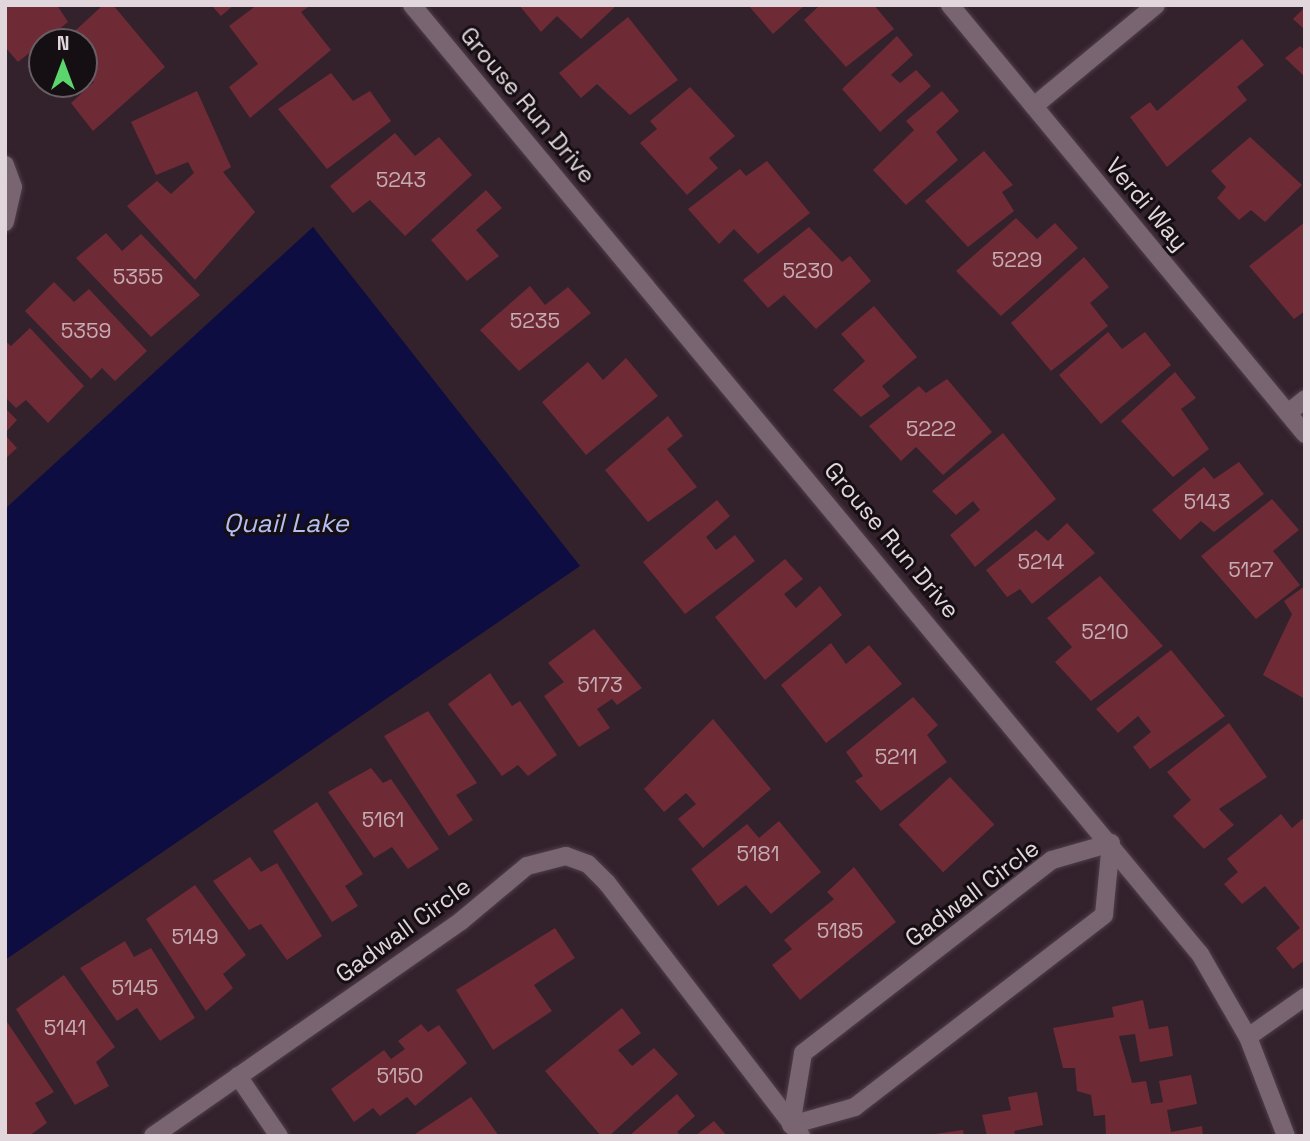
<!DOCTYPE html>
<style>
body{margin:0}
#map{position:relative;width:1310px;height:1141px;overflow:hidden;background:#33212c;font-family:"Space Grotesk",sans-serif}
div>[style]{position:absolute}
.water>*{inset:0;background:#0d0d42}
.building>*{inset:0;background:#6f2b35;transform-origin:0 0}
.roads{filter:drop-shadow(0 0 2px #4e3f49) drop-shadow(0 0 2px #4e3f49)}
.minor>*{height:18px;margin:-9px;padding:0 9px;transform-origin:9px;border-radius:9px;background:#796471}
span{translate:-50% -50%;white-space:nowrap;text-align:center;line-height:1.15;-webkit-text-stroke:6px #150e13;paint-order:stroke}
.number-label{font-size:21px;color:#c5abb3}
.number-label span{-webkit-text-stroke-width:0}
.street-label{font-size:24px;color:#e2d6dd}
.water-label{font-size:26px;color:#b3bff4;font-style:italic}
.frame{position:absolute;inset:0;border:7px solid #e2d6dd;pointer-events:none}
.north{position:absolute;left:28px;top:28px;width:70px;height:70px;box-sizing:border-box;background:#150e13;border:2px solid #675e64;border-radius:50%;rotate:0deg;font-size:19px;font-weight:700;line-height:28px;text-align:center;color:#e2d6dd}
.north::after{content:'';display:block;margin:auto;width:24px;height:32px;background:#5cd56d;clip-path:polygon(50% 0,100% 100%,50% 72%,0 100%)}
</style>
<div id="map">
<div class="water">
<div style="clip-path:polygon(313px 227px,580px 566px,5px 960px,5px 509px)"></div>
</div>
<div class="building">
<div style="clip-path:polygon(6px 5px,57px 5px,68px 22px,18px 62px,5px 47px)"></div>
<div style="clip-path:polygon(103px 5px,113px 5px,165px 67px,93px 131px,71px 103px,94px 82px,84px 70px,84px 42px,63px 42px)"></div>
<div style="clip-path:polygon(211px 5px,234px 5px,221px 16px)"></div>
<div style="clip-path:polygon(257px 5px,311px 5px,301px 12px,331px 50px,250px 118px,229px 87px,258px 64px,229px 26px)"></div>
<div style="clip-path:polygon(519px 5px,617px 5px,581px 39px,557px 16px,541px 32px)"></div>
<div style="clip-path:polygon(748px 5px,805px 5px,773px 34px)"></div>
<div style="clip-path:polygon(820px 5px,874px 5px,894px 29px,846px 67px,804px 20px)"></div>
<div style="clip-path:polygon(1305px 7px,1305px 30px,1293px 19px)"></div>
<div style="clip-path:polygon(628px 17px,678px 80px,630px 115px,597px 84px,581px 98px,559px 73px)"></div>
<div style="clip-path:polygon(897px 36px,913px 55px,891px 75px,900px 83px,916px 70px,931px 86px,880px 132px,842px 89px)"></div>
<div style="clip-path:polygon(1242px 39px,1264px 65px,1237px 87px,1247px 100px,1167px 167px,1130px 117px,1150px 102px,1157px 111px)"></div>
<div style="clip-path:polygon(1300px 46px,1305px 50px,1305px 77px,1285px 58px)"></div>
<div style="clip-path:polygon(42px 54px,42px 81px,27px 66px)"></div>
<div style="clip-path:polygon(331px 73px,353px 101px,370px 91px,391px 121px,327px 169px,278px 109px)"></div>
<div style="clip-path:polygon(690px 87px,735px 136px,709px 158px,718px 168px,687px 195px,640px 143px,657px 129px,650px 121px)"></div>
<div style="clip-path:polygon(197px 91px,231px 167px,223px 172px,255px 212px,195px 280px,127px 206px,157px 181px,171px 194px,194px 173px,188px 162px,156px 175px,131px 122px)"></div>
<div style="clip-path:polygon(942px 91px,959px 111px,936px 132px,958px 160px,906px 205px,873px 170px,914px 130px,906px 121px)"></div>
<div style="clip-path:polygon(395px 133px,415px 156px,439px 137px,472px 175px,405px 236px,370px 200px,353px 213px,330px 186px)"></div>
<div style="clip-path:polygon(1250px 137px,1302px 185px,1265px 222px,1251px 210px,1239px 220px,1217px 198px,1226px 187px,1211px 171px)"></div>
<div style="clip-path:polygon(984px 151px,1013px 185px,1002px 192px,1014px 211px,968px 247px,925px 201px)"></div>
<div style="clip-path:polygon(767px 161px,810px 213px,758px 254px,734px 229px,719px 244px,688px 209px,740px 169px,746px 176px)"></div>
<div style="clip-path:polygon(486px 190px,502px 208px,476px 230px,499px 256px,467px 281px,431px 240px)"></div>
<div style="clip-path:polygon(1016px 218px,1037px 239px,1055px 223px,1078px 248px,1001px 316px,956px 271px)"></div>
<div style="clip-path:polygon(1305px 222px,1305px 311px,1294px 319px,1249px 266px)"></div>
<div style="clip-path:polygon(809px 227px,842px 262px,850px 256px,871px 281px,816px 329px,784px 295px,768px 308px,743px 280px)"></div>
<div style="clip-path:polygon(106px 233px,122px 251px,141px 234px,200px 295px,151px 337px,76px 258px)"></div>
<div style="clip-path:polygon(1084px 257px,1109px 287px,1090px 303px,1108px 326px,1051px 371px,1011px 323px)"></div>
<div style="clip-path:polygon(54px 282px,74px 302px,89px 289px,147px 351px,115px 381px,102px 368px,91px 379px,25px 311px)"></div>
<div style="clip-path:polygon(530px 286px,545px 305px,568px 287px,591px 313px,519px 371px,480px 330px)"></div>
<div style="clip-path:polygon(874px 306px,917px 357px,882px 386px,890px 396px,861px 417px,833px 390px,865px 361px,841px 334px)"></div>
<div style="clip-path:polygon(30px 328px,84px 386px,48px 423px,26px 400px,16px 408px,5px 397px,5px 341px,11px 346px)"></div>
<div style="clip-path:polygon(1108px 332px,1122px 349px,1145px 332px,1171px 365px,1101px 424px,1059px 375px)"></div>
<div style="clip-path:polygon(626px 358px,658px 396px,586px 455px,542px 402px,588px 362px,603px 380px)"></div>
<div style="clip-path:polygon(1175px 372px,1196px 398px,1181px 409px,1209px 449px,1173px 477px,1121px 421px)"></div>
<div style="clip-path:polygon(947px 379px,992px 432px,943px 475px,916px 447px,901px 461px,869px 426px,919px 386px,926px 393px)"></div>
<div style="clip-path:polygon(5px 408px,17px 420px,5px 433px)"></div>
<div style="clip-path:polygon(668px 416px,683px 436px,667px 449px,697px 487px,648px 522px,605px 470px)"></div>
<div style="clip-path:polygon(1003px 433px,1056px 499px,975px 567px,950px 535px,980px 510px,973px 501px,956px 515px,932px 491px)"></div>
<div style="clip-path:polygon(5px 435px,17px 448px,5px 459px)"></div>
<div style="clip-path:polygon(1239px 462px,1264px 494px,1214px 532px,1201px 521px,1180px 540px,1152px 510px,1204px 467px,1214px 479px)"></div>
<div style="clip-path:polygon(1272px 499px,1299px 530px,1273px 551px,1300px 585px,1256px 619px,1201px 556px)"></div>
<div style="clip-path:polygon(717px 500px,730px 516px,706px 537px,716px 550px,735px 535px,755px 561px,685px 614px,643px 562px)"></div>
<div style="clip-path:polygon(1067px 523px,1095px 553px,1032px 604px,1020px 589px,1007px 597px,986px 570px,1036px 530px,1048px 541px)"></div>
<div style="clip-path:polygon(785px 559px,803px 579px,784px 594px,796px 608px,820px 586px,842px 615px,765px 680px,715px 617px)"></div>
<div style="clip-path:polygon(1100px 576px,1163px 646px,1091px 701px,1055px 662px,1072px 647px,1047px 618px)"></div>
<div style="clip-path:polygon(1305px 586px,1305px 699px,1263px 675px,1292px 614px,1284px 601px)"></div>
<div style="clip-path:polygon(594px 629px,642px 688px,617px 705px,612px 699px,597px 709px,610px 728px,579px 747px,544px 696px,564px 682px,548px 663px)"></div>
<div style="clip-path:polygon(831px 643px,846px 664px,869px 645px,902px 684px,826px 743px,781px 685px)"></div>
<div style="clip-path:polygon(1171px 650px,1225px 716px,1150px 769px,1133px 747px,1151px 732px,1138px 716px,1118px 733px,1096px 709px)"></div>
<div style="clip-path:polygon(490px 673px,512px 706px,520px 701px,557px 755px,528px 776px,518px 765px,502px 776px,448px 704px)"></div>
<div style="clip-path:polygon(913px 697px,938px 725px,927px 735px,947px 762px,881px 811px,855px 781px,863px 776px,846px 752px)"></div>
<div style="clip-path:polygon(428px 711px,477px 783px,456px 795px,473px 820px,449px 836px,384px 736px)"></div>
<div style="clip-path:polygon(713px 719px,771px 789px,703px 848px,678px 819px,696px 804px,686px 793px,664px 812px,644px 789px)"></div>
<div style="clip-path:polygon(1229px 723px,1267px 777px,1219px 809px,1234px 825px,1204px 849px,1173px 816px,1191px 800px,1167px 772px)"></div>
<div style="clip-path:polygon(371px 768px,383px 783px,391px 779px,439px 849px,408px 869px,392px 847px,374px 858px,328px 792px)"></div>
<div style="left:950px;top:777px;width:65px;height:70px;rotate:47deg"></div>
<div style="clip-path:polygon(317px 802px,363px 874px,345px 886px,358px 906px,332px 922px,273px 831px)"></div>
<div style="clip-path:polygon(1281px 814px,1292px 828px,1305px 817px,1305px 960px,1293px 969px,1276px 948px,1300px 928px,1265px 886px,1242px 904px,1224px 884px,1238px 872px,1227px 859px)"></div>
<div style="clip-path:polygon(779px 821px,821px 872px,771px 914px,746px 885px,718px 906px,691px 869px,747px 824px,759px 838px)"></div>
<div style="clip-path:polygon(250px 857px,261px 872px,277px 863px,322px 936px,287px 960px,261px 924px,249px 930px,213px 881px)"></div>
<div style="clip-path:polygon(854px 867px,896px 922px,800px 1000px,772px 965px,792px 949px,784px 940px,834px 899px,827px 892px)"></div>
<div style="clip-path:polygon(195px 885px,246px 955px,223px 974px,233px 988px,206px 1011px,146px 919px)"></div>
<div style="clip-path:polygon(555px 928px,575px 958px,534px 985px,552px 1011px,493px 1050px,456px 990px)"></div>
<div style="clip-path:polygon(125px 941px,134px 957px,151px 948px,195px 1018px,160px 1041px,137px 1008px,117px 1021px,80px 968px)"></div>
<div style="clip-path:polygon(64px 975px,115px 1047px,96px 1062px,109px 1086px,75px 1105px,16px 1009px)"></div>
<div style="clip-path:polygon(1143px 1000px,1149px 1029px,1168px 1026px,1173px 1056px,1140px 1062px,1135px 1034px,1119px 1036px,1132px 1083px,1146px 1081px,1151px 1104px,1163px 1102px,1159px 1081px,1191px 1075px,1197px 1104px,1167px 1110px,1171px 1132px,1202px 1126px,1203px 1136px,1106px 1136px,1105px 1115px,1094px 1116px,1091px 1095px,1077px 1091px,1075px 1068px,1063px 1068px,1053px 1028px,1114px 1017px,1112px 1007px)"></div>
<div style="clip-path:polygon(622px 1008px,641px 1033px,618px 1050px,632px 1066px,654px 1048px,678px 1074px,609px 1136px,601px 1136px,545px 1071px)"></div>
<div style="clip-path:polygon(5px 1019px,54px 1092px,35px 1103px,47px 1123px,29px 1136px,5px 1134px)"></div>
<div style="clip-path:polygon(421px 1024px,428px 1032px,439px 1025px,467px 1063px,415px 1106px,407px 1097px,380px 1116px,373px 1108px,354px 1122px,331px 1089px,384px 1050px,391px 1059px,405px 1049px,398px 1041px)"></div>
<div style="clip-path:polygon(1037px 1092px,1043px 1125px,1014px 1131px,1016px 1136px,987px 1136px,982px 1115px,1011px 1110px,1008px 1097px)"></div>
<div style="clip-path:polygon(677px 1094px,695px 1116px,677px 1132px,681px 1136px,629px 1136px)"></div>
<div style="clip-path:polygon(471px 1097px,499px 1136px,412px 1136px)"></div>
<div style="clip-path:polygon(714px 1121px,727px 1136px,695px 1136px)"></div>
<div style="clip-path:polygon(963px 1130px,964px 1136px,935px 1136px,935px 1134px)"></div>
</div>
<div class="roads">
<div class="minor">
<div style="left:412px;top:5px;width:1234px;rotate:50.3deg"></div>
<div style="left:1200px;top:954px;width:96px;rotate:60deg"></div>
<div style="left:1248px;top:1037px;width:106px;rotate:69deg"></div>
<div style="left:950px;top:5px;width:557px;rotate:50.39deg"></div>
<div style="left:1034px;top:106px;width:158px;rotate:-39.6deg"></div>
<div style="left:5px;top:165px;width:23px;rotate:70deg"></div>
<div style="left:13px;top:187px;width:36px;rotate:103deg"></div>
<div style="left:1288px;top:413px;width:22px;rotate:-39deg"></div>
<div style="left:1111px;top:843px;width:72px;rotate:95.6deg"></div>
<div style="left:1104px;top:915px;width:314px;rotate:142.4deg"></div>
<div style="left:855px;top:1107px;width:66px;rotate:164.3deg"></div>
<div style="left:791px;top:1125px;width:73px;rotate:-80.5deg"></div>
<div style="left:803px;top:1053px;width:315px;rotate:-37.8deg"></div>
<div style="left:1052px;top:860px;width:61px;rotate:-16.1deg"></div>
<div style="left:1248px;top:1037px;width:70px;rotate:-35.1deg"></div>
<div style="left:238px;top:1076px;width:73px;rotate:55.7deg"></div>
<div style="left:153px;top:1136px;width:376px;rotate:-34.9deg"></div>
<div style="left:461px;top:921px;width:86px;rotate:-39.8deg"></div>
<div style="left:527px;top:866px;width:40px;rotate:-14.4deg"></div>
<div style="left:566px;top:856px;width:23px;rotate:20deg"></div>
<div style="left:588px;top:864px;width:27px;rotate:45deg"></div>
<div style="left:607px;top:883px;width:319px;rotate:52.5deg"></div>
</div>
</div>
<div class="number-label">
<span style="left:401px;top:180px">5243</span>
<span style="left:1017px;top:260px">5229</span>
<span style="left:808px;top:271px">5230</span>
<span style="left:138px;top:277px">5355</span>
<span style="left:535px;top:321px">5235</span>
<span style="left:86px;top:331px">5359</span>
<span style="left:931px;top:429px">5222</span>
<span style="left:1207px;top:502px">5143</span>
<span style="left:1041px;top:562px">5214</span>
<span style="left:1251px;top:570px">5127</span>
<span style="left:1105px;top:632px">5210</span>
<span style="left:600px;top:685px">5173</span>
<span style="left:896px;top:757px">5211</span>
<span style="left:383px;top:820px">5161</span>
<span style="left:758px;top:854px">5181</span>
<span style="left:840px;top:931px">5185</span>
<span style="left:195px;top:937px">5149</span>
<span style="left:135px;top:988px">5145</span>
<span style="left:65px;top:1028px">5141</span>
<span style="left:400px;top:1076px">5150</span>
</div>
<div class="street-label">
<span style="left:528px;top:105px;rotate:50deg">Grouse Run Drive</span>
<span style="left:1147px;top:204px;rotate:50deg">Verdi Way</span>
<span style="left:892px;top:540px;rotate:50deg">Grouse Run Drive</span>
<span style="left:972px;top:893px;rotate:-37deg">Gadwall Circle</span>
<span style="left:403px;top:930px;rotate:-36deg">Gadwall Circle</span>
</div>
<div class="water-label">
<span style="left:286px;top:524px">Quail Lake</span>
</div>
<div class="frame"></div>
<div class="north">N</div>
</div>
